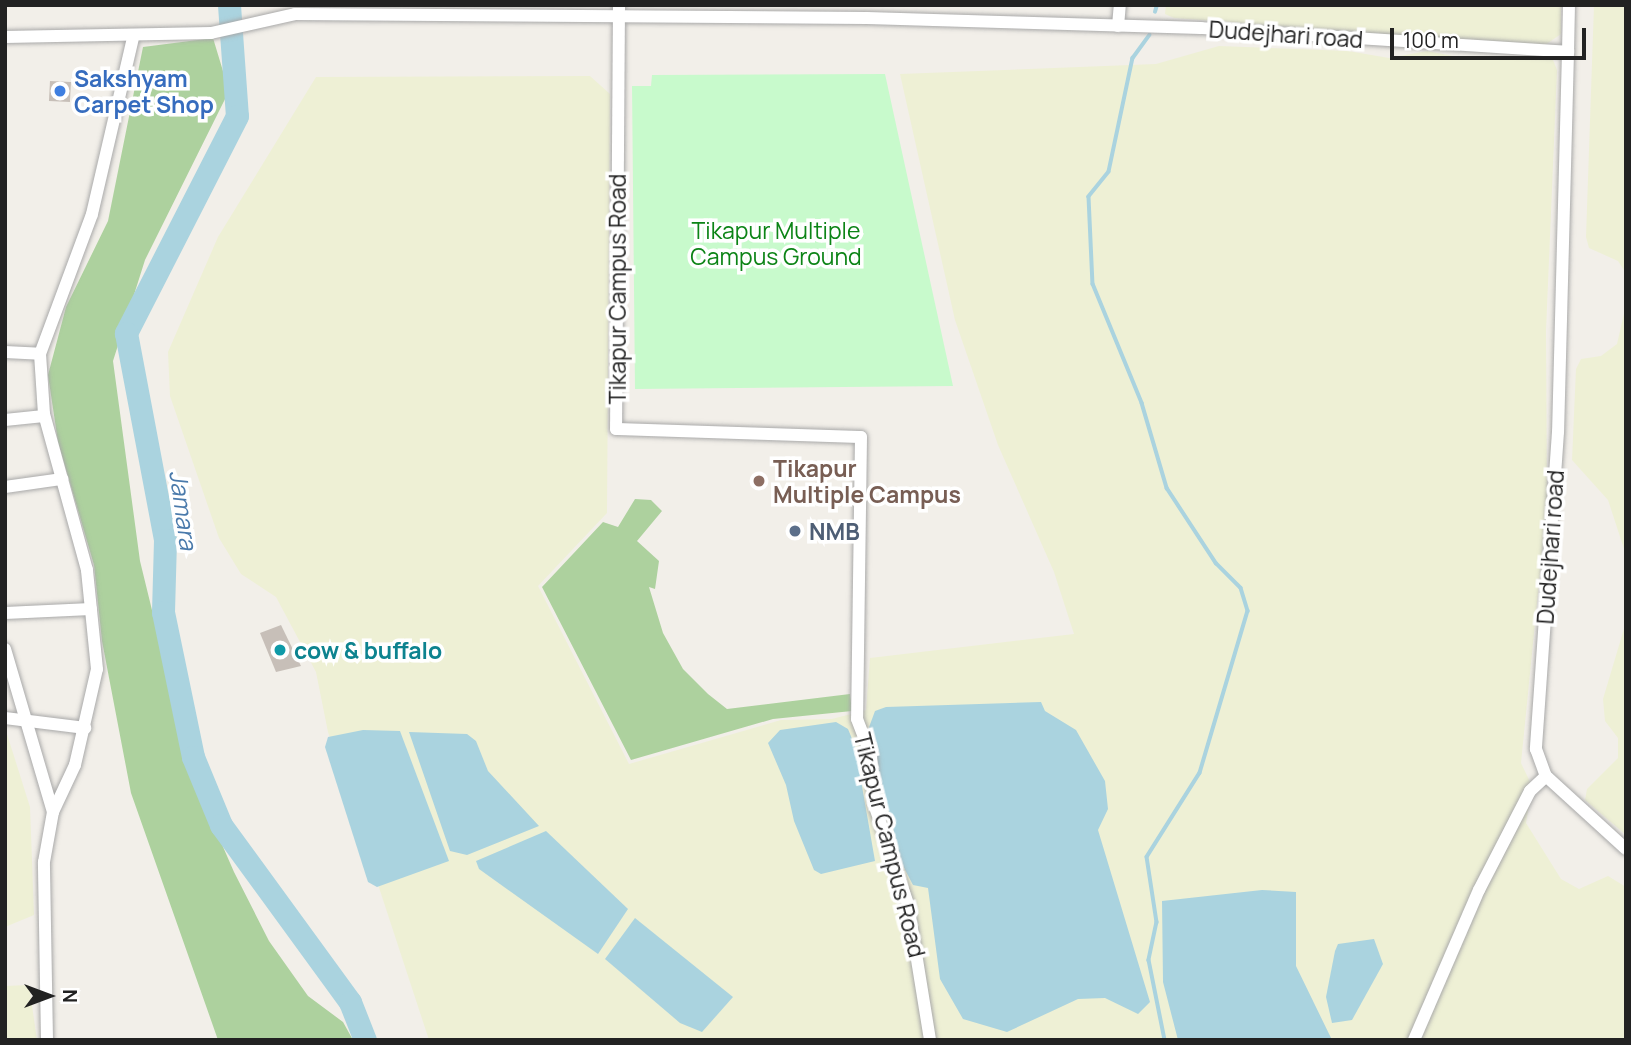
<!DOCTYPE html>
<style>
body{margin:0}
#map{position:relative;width:1631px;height:1045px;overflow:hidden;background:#f2efe9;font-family:Manrope,sans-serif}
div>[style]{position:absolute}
.farmland>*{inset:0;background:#eef0d5}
.forest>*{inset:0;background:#add19e}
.park>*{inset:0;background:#c8facc}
.water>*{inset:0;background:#aad3df}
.stream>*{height:3.5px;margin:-1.75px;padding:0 1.75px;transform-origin:1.75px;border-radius:1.75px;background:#aad3df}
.river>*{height:23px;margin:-11.5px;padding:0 11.5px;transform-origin:11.5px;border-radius:11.5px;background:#aad3df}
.building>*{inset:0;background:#c7bfb8;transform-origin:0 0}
.roads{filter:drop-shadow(0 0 2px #a9a9a9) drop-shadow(0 0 2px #a9a9a9)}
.minor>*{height:12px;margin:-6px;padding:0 6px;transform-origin:6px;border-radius:6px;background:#fff}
.dots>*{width:19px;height:19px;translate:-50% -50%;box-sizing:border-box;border:4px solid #fff;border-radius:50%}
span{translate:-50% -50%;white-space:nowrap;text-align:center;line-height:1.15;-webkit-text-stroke:7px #fff;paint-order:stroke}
.street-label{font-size:23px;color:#222}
.shop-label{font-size:23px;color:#366cbe;font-weight:700}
.left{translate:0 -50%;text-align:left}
.park-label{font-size:23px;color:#0c8416}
.education-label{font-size:23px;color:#785e54;font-weight:700}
.service-label{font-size:23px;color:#4e5e75;font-weight:700}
.culture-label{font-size:23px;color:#0d838f;font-weight:700}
.water-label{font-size:24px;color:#4a7aab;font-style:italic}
.frame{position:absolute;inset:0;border:7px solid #222;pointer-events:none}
.north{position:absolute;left:14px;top:961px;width:70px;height:70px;-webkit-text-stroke:5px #fff;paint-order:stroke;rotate:90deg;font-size:19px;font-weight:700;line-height:28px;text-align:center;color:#222}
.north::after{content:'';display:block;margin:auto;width:24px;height:32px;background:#222;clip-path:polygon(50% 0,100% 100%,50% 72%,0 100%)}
.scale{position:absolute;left:1390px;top:28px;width:196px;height:32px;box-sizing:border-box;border:4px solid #222;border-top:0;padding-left:9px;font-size:21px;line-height:24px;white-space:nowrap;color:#222;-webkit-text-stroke:5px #fff;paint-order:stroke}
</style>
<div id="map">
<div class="farmland">
<div style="clip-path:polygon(1166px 5px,1561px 5px,1561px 34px,1545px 45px,1368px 33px,1174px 18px,1165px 14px)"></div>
<div style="clip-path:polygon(1594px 5px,1626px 5px,1626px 273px,1618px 261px,1589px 248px,1586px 237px)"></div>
<div style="clip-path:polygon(1219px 46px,1348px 51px,1389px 58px,1427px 51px,1469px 59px,1532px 56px,1553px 60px,1557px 70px,1546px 331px,1547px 503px,1521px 763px,1532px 786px,1526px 823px,1561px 879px,1579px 889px,1608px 876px,1626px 887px,1626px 1040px,429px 1040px,328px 732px,316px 672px,276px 597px,241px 574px,219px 538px,170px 396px,168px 352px,218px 237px,316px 77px,590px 76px,610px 94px,607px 513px,538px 586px,629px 764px,781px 720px,832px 719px,866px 710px,870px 658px,1074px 634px,1054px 572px,998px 445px,955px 320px,900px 74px,1156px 64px)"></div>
<div style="clip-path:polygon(1626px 305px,1626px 555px,1608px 500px,1572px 460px,1576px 369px,1581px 359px,1601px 356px,1617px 344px)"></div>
<div style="clip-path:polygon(1626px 622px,1626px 835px,1585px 800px,1587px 789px,1618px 758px,1618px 738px,1605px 721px,1603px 699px)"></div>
<div style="clip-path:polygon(7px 734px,30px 807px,34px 915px,5px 927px)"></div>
<div style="clip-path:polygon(29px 985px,37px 1040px,5px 1040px,5px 986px)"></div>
</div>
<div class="forest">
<div style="clip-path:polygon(213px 38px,229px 91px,145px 260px,113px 361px,140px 561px,193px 778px,234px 872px,269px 941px,308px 996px,343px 1022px,353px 1040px,218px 1040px,131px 793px,102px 641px,94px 565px,58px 442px,48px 375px,66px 307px,108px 221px,143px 47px)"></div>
<div style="clip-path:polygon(635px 499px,651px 500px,662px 511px,637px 541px,659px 561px,655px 589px,649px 587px,663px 633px,683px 669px,708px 694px,727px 709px,850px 694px,852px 711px,773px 719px,631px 760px,542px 587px,603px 522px,618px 527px)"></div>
</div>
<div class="park">
<div style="clip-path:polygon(885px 74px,953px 386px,635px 389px,632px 86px,651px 86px,652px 75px)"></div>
</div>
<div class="water">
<div style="clip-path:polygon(1041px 702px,1045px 711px,1076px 730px,1105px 781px,1108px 809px,1098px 830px,1150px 1002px,1138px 1014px,1105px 998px,1078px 999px,1007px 1032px,963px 1019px,940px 979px,928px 888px,913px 885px,902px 864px,868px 730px,875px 711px,886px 707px)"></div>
<div style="clip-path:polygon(836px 722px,848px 729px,855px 746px,875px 861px,821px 874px,814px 870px,794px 821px,786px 785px,768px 743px,780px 730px)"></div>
<div style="clip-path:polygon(363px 730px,400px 731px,449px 861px,377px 887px,368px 882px,325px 747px,328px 737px)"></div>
<div style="clip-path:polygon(409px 732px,467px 734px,476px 741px,488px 771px,539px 826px,467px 855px,450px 851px)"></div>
<div style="clip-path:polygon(546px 831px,628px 909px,598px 954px,479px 869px,476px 861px)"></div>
<div style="clip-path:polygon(1262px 890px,1296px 892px,1296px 966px,1332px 1040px,1178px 1040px,1163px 982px,1162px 901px)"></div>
<div style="clip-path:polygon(635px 918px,733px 997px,702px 1032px,680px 1023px,605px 959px)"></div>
<div style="clip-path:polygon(1374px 939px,1383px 964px,1352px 1020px,1332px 1023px,1326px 997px,1335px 951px,1338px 944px)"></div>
</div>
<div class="stream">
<div style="left:1155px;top:12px;width:7px;rotate:-74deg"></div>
<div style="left:1150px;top:35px;width:29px;rotate:126deg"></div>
<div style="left:1133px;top:58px;width:116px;rotate:101.9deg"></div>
<div style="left:1109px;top:172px;width:32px;rotate:129deg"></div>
<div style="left:1089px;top:197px;width:87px;rotate:87.4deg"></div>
<div style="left:1093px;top:284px;width:129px;rotate:67.6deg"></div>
<div style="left:1142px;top:403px;width:89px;rotate:73.6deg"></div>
<div style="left:1167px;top:488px;width:90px;rotate:56.8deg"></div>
<div style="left:1216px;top:563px;width:35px;rotate:45deg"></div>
<div style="left:1241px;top:588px;width:24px;rotate:73deg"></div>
<div style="left:1248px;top:611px;width:169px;rotate:106.5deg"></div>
<div style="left:1200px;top:773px;width:99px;rotate:122.2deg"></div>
<div style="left:1147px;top:857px;width:66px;rotate:81.3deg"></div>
<div style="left:1157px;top:922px;width:39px;rotate:102deg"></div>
<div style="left:1149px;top:960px;width:82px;rotate:78.7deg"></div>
</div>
<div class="river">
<div style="left:229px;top:5px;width:111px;rotate:85.9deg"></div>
<div style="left:237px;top:116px;width:244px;rotate:117.1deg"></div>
<div style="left:126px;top:333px;width:211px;rotate:79.3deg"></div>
<div style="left:165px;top:540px;width:72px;rotate:91.6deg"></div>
<div style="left:163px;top:612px;width:148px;rotate:78.3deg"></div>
<div style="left:193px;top:757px;width:74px;rotate:67.6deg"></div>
<div style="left:221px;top:825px;width:219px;rotate:53.9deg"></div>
<div style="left:350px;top:1002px;width:41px;rotate:68.5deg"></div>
</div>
<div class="building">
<div style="left:50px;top:81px;width:21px;height:20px;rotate:3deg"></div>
<div style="clip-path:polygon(281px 625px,301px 666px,276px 672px,260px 633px)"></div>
</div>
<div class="roads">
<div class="minor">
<div style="left:619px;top:5px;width:424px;rotate:90.4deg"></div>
<div style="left:616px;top:429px;width:245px;rotate:1.9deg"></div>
<div style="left:861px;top:437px;width:282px;rotate:90.8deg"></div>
<div style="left:857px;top:719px;width:39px;rotate:69deg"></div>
<div style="left:871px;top:755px;width:49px;rotate:86.5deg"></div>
<div style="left:874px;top:804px;width:106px;rotate:71.2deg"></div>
<div style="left:908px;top:904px;width:138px;rotate:80.8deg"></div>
<div style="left:1118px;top:26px;width:21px;rotate:-85deg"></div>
<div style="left:5px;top:37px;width:206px;rotate:-1.1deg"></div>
<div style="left:211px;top:33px;width:86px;rotate:-12.7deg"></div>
<div style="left:295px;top:14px;width:572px;rotate:0.4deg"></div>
<div style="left:867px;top:18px;width:334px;rotate:1.7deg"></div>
<div style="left:1201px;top:28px;width:368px;rotate:3.7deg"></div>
<div style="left:1568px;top:52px;width:380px;rotate:91.5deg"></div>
<div style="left:1558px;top:432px;width:318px;rotate:94deg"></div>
<div style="left:1536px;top:749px;width:29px;rotate:70deg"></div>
<div style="left:1546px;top:776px;width:108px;rotate:42.4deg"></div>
<div style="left:1568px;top:52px;width:47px;rotate:-88.8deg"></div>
<div style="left:5px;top:352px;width:35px;rotate:3deg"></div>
<div style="left:5px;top:420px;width:39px;rotate:-6deg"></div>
<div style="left:5px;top:487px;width:58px;rotate:-8deg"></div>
<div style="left:5px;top:613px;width:86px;rotate:-2.7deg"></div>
<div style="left:5px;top:649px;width:170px;rotate:73.6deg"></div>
<div style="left:5px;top:718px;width:81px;rotate:7.1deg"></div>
<div style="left:47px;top:1040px;width:178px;rotate:-91deg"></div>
<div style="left:44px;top:862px;width:51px;rotate:-79.8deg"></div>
<div style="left:53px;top:812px;width:52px;rotate:-64.9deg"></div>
<div style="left:75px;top:765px;width:98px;rotate:-77.1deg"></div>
<div style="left:97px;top:669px;width:100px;rotate:-95.8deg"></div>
<div style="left:87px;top:570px;width:162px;rotate:-105.4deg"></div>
<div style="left:44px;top:414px;width:60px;rotate:-93.8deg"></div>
<div style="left:40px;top:354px;width:149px;rotate:-69.6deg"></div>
<div style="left:92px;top:214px;width:181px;rotate:-76.9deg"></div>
<div style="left:1414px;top:1040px;width:163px;rotate:-66.6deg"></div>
<div style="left:1479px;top:890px;width:111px;rotate:-62.7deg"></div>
<div style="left:1530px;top:791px;width:22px;rotate:-43deg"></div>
</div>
</div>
<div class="dots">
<div style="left:60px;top:91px;background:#3f7fe0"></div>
<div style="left:759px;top:481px;background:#8d6e63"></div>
<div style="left:795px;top:531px;background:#5c6f8a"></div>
<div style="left:280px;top:650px;background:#0f9aa8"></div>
</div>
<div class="street-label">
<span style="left:1286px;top:34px;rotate:4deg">Dudejhari road</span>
<span style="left:617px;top:289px;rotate:-90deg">Tikapur Campus Road</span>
<span style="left:1550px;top:547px;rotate:-86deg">Dudejhari road</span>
<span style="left:890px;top:845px;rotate:76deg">Tikapur Campus Road</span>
</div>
<div class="shop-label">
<span class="left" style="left:74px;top:91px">Sakshyam<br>Carpet Shop</span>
</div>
<div class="park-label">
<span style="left:776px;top:243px">Tikapur Multiple<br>Campus Ground</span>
</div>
<div class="education-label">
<span class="left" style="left:773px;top:481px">Tikapur<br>Multiple Campus</span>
</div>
<div class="service-label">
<span class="left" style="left:809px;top:531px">NMB</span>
</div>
<div class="culture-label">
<span class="left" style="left:294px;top:650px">cow &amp; buffalo</span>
</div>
<div class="water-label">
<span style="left:184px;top:510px;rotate:82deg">Jamara</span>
</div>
<div class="frame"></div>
<div class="north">N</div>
<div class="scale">100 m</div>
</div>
